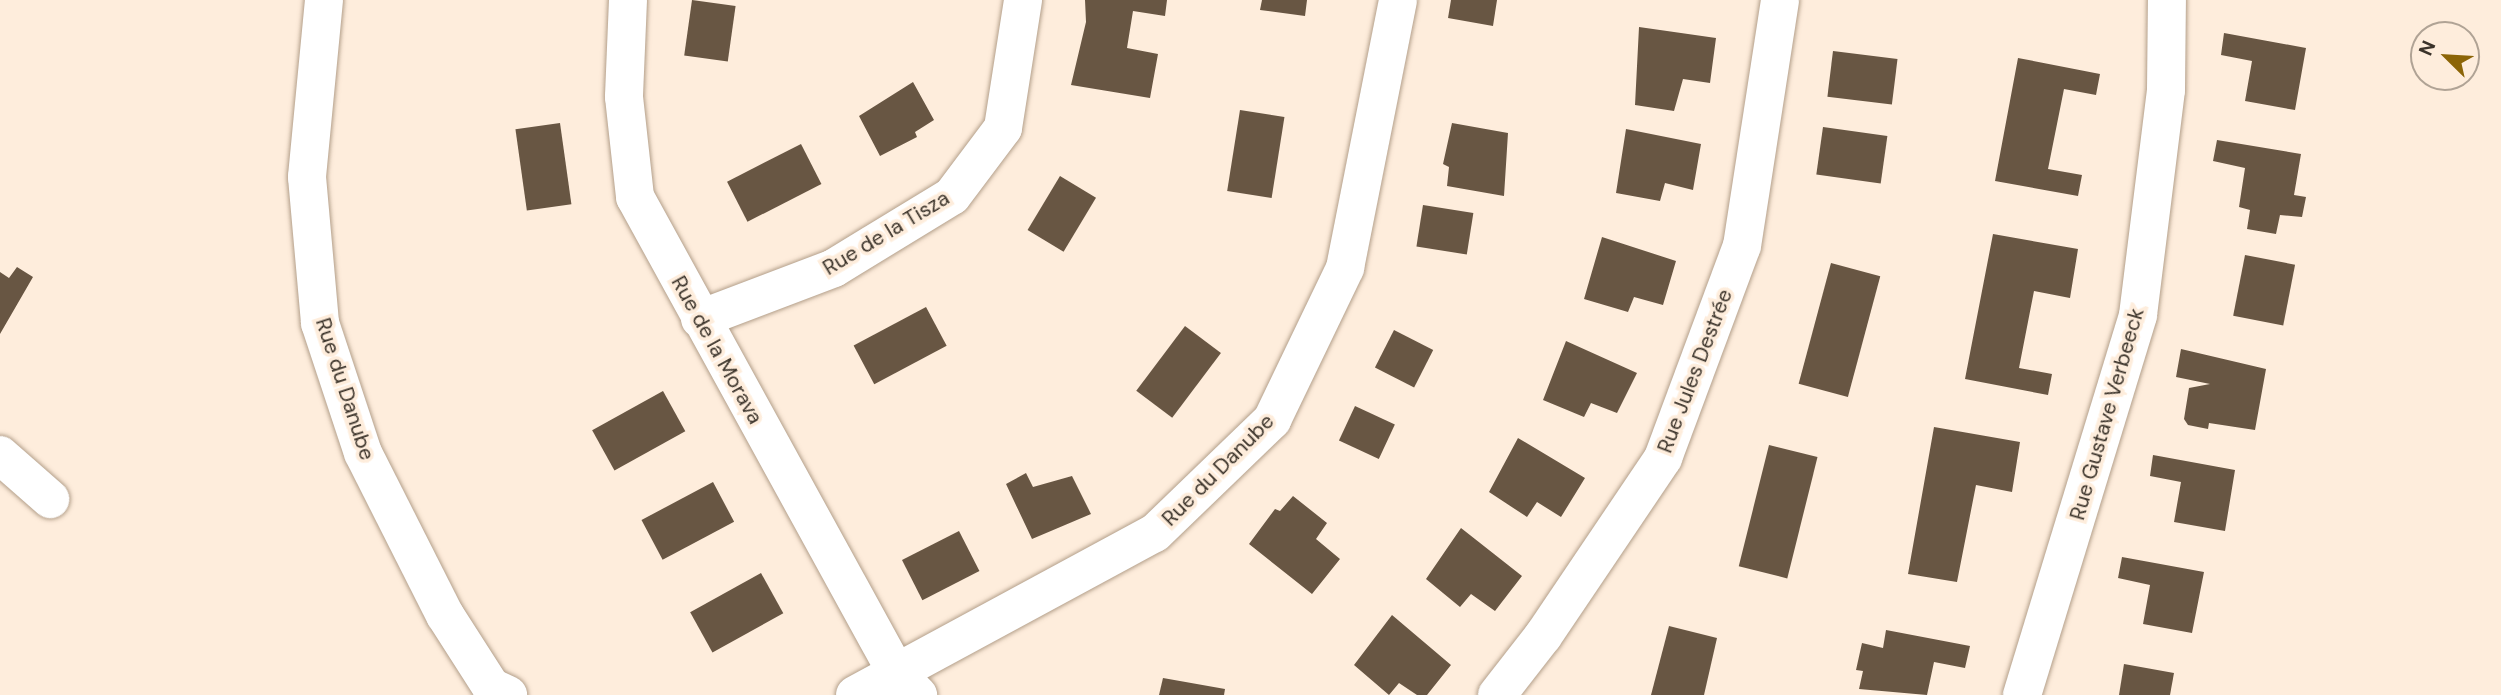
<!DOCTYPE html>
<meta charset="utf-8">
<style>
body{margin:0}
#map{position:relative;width:2501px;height:695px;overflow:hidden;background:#feeddc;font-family:"DM Sans",sans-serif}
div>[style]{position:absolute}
.building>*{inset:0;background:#685643;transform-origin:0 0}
.roads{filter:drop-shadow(0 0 2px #b39f8a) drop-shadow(0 0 2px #b39f8a)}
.minor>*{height:38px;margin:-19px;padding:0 19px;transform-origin:19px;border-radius:19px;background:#fff}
span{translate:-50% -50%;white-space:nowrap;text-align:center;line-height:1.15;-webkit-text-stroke:7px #feeddc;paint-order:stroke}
.street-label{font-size:21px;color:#3b332a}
.north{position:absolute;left:2410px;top:21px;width:70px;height:70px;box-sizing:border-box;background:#feeddc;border:2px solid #b0a395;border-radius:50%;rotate:294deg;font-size:19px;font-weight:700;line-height:28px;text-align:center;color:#3b332a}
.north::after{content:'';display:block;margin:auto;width:24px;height:32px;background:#8c6507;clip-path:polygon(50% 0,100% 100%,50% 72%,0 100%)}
</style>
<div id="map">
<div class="building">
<div style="left:692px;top:0;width:44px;height:56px;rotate:8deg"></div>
<div style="clip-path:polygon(1085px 0,1167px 0,1165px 16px,1133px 11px,1127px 48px,1158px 54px,1150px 98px,1071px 85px,1086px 22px)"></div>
<div style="clip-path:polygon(1262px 0,1307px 0,1305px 16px,1260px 10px)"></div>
<div style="clip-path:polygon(1451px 0,1497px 0,1493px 26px,1448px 18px)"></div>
<div style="clip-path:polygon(1639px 27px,1716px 38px,1710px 83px,1683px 79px,1674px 111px,1635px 105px)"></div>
<div style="clip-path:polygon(2224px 33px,2306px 48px,2295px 110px,2245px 101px,2252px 61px,2221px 55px)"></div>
<div style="left:1833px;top:51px;width:65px;height:46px;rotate:7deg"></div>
<div style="clip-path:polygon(2018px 58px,2100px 74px,2096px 95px,2064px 89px,2048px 169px,2082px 175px,2078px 196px,1995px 181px)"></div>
<div style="clip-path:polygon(913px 82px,934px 120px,915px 132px,917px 137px,880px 156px,859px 116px)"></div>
<div style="left:1240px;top:110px;width:45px;height:82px;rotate:9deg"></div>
<div style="left:560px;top:123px;width:82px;height:45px;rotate:82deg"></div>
<div style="clip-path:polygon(1452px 123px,1508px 133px,1504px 196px,1447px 186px,1449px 167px,1443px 164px)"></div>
<div style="left:1823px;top:127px;width:65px;height:48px;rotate:8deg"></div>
<div style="clip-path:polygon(1626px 129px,1701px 144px,1693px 190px,1665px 183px,1660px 201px,1616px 193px)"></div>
<div style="clip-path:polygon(2217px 140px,2301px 154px,2294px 195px,2306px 197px,2302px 217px,2280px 215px,2276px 234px,2247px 229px,2250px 210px,2239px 207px,2245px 168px,2213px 161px)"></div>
<div style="left:801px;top:144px;width:45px;height:83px;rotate:63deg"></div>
<div style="left:1060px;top:176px;width:42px;height:63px;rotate:31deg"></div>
<div style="left:1423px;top:205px;width:51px;height:42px;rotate:9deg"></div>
<div style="clip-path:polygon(1993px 234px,2078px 249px,2070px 298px,2034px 291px,2019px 368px,2052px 374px,2048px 395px,1965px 379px)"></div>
<div style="clip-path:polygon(1602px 237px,1676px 261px,1663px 305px,1634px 297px,1628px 312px,1584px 299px)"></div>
<div style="left:2245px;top:255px;width:51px;height:62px;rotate:11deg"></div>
<div style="left:1831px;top:263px;width:51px;height:125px;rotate:15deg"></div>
<div style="clip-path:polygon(17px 267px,33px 277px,0 334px,0 272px,9px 278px)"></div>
<div style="left:926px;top:307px;width:44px;height:82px;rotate:62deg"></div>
<div style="left:1185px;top:326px;width:45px;height:81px;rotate:37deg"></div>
<div style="left:1394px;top:330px;width:44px;height:42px;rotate:27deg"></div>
<div style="clip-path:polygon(1566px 341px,1637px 373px,1617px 413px,1591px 403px,1584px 417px,1543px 400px)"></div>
<div style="clip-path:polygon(2181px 349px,2266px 369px,2255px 430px,2209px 423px,2208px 429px,2188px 425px,2184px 419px,2189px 388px,2210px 384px,2176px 377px)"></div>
<div style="left:663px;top:391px;width:46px;height:81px;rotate:61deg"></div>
<div style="left:1355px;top:406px;width:44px;height:38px;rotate:25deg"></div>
<div style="clip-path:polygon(1934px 427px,2020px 442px,2012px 492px,1976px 485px,1957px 582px,1908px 574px)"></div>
<div style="clip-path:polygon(1518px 438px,1585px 478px,1561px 517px,1537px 502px,1527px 517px,1489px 492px)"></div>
<div style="left:1769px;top:445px;width:50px;height:125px;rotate:14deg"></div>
<div style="clip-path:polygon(2153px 455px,2235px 470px,2225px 531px,2174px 522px,2181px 482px,2150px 476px)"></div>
<div style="clip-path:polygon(1026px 473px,1033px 487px,1072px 476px,1091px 514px,1032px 539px,1006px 484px)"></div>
<div style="left:713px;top:482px;width:45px;height:81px;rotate:62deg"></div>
<div style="clip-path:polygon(1293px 496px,1327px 523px,1316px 539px,1340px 559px,1312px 594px,1249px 544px,1275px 509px,1280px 511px)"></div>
<div style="clip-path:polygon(1461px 528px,1522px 576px,1495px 611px,1471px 594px,1460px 607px,1426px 579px)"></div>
<div style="left:959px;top:531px;width:45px;height:64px;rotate:63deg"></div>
<div style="clip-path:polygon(2122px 557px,2204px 572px,2192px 633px,2143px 624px,2150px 585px,2118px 578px)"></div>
<div style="left:761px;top:573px;width:46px;height:81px;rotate:61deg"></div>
<div style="clip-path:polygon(1392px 615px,1451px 665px,1427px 695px,1417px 695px,1399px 683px,1389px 695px,1354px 665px)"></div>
<div style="clip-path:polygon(1669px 626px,1717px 638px,1704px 695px,1651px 695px)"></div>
<div style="clip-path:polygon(1886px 630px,1970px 646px,1965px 668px,1934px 662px,1927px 695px,1859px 689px,1863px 671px,1856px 670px,1862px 643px,1883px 648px)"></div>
<div style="clip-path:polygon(2124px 664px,2174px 673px,2170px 695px,2119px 695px)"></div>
<div style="clip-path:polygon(1163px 678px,1225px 689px,1224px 695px,1159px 695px)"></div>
</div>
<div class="roads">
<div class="minor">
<div style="left:324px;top:0;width:178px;rotate:95.5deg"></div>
<div style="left:307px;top:177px;width:147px;rotate:84.9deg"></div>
<div style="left:320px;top:323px;width:137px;rotate:71.7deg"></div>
<div style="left:363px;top:453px;width:182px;rotate:63.2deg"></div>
<div style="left:445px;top:615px;width:85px;rotate:57.4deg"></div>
<div style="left:491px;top:687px;width:19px;rotate:25deg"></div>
<div style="left:628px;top:0;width:97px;rotate:92.4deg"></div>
<div style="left:624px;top:97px;width:101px;rotate:83.7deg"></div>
<div style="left:635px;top:197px;width:544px;rotate:61.22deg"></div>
<div style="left:897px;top:674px;width:30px;rotate:45deg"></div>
<div style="left:700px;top:319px;width:143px;rotate:-20.8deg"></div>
<div style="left:834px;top:268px;width:138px;rotate:-31.4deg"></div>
<div style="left:952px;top:196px;width:85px;rotate:-53.1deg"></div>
<div style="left:1003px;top:128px;width:130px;rotate:-81.1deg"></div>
<div style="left:0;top:455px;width:67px;rotate:41.3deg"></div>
<div style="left:855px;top:695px;width:341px;rotate:-28.4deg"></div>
<div style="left:1155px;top:533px;width:163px;rotate:-44deg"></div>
<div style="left:1272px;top:420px;width:169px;rotate:-64.3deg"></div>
<div style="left:1345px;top:268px;width:273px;rotate:-78.8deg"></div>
<div style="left:1497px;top:695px;width:75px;rotate:-52.1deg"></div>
<div style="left:1543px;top:636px;width:215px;rotate:-56deg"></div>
<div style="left:1663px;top:458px;width:226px;rotate:-69.6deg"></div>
<div style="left:1742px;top:246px;width:249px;rotate:-81.2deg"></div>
<div style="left:2022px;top:695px;width:397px;rotate:-73deg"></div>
<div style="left:2138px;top:315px;width:227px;rotate:-82.9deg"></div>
<div style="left:2166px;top:90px;width:90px;rotate:-89.4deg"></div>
</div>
</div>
<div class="street-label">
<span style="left:886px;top:233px;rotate:-31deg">Rue de la Tisza</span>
<span style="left:717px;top:350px;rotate:61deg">Rue de la Morava</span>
<span style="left:1695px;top:371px;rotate:-69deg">Rue Jules Destrée</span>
<span style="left:345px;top:389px;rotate:72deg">Rue du Danube</span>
<span style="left:2107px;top:414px;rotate:-74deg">Rue Gustave Verbeeck</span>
<span style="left:1218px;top:470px;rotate:-45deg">Rue du Danube</span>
</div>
<div class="north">N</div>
</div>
